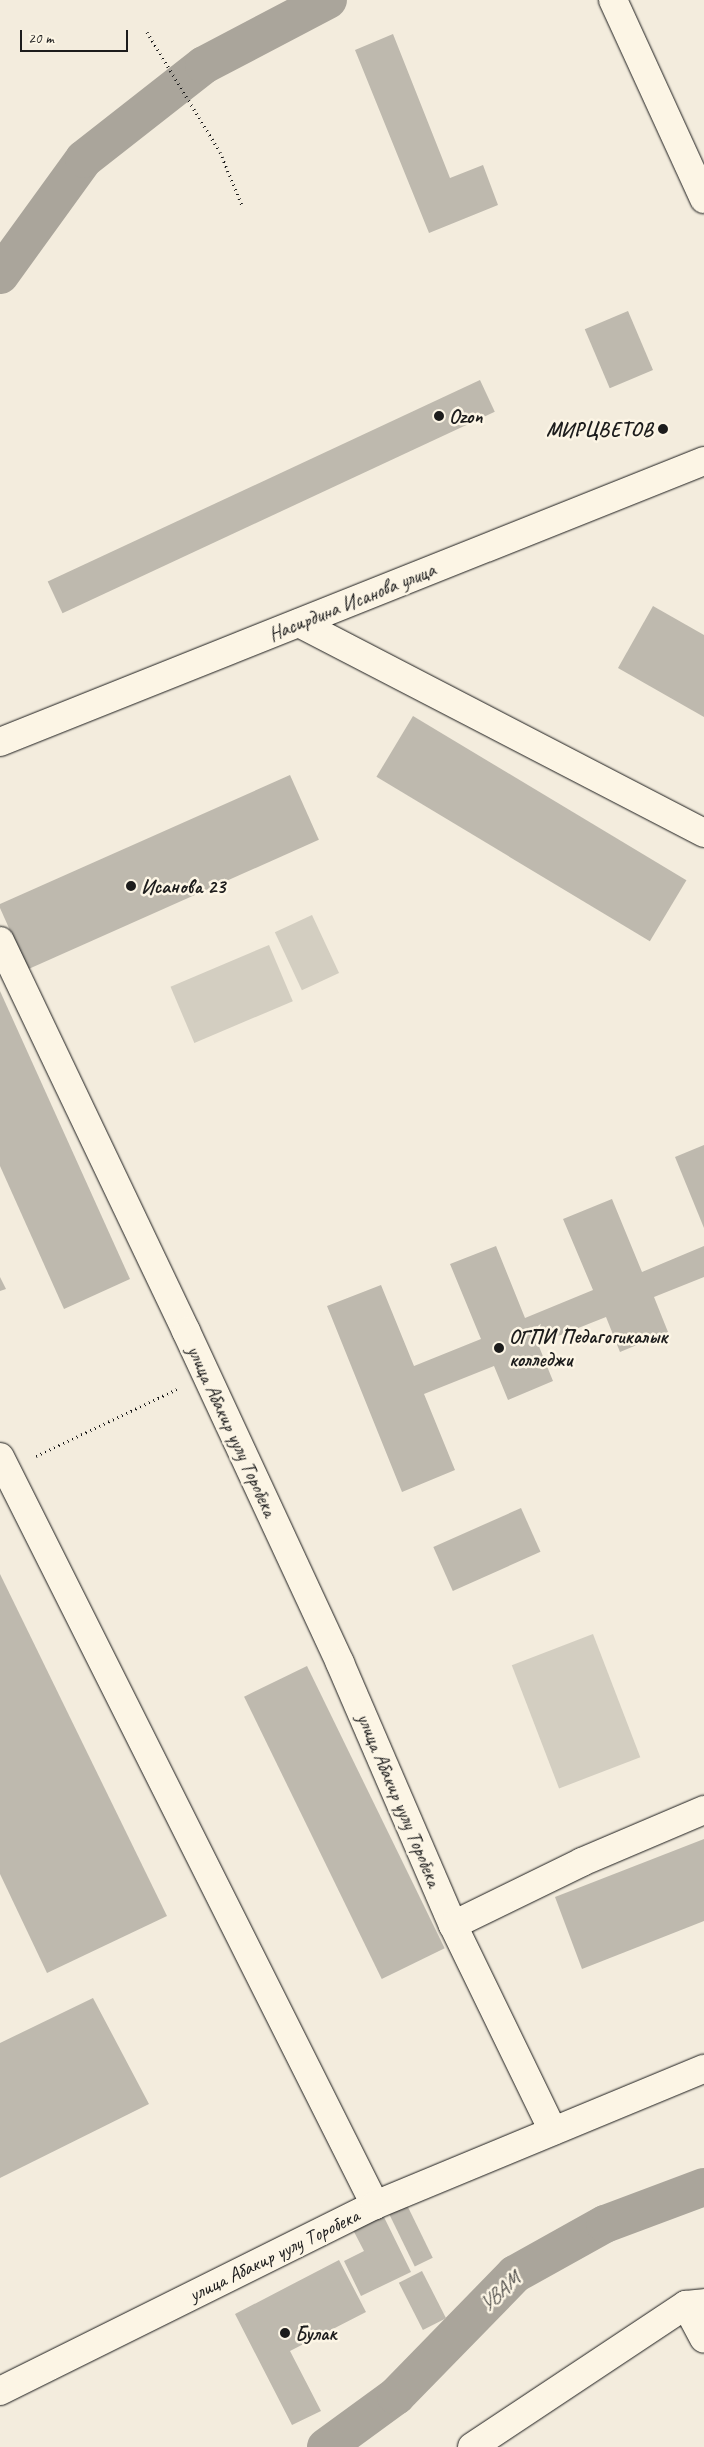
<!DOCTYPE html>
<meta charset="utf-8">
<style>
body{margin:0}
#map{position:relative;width:704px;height:2447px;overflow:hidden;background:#f3ecdd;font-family:Caveat,sans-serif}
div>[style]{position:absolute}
.green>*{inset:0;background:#d3cec1;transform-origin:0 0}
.canal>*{height:38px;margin:-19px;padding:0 19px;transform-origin:19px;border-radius:19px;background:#aaa59b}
.building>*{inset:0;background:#beb9ae;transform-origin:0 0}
.path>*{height:3px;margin-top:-1.5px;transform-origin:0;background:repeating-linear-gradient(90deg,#1c1c1c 0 1px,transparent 0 5px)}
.roads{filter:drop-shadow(0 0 1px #1c1c1c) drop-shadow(0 0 1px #1c1c1c)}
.minor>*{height:28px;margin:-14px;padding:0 14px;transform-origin:14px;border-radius:14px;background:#fcf5e5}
.major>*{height:28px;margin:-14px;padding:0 14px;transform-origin:14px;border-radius:14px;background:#fcf5e5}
.dots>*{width:14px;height:14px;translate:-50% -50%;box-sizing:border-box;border:2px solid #fcf5e5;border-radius:50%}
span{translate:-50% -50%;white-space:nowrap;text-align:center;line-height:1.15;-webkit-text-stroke:5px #fcf5e5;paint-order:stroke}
.poi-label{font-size:20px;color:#1c1c1c;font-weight:700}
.left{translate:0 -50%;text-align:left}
.right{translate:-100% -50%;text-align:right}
.street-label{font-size:20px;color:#1c1c1c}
.water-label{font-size:21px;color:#55534f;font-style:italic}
.scale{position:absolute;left:20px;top:30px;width:108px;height:22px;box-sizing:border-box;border:2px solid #1c1c1c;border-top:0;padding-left:6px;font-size:15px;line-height:18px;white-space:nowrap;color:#1c1c1c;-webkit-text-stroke:4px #fcf5e5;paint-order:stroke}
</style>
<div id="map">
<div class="green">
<div style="left:312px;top:915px;width:64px;height:41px;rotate:65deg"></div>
<div style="left:269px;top:945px;width:61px;height:107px;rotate:67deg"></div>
<div style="left:593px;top:1634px;width:132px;height:87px;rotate:69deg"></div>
</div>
<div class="canal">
<div style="left:0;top:275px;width:143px;rotate:-54.1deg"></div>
<div style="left:84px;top:159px;width:152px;rotate:-38.1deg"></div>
<div style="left:204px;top:65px;width:140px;rotate:-27.7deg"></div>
<div style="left:326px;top:2447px;width:87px;rotate:-36.1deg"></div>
<div style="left:396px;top:2396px;width:170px;rotate:-45.7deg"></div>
<div style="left:515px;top:2274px;width:103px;rotate:-29.1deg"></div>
<div style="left:605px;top:2224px;width:106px;rotate:-20.5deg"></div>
</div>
<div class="building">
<div style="clip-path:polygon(393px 34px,450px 178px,483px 165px,498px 205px,429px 233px,355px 50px)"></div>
<div style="left:628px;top:311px;width:64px;height:47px;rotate:67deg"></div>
<div style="left:480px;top:380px;width:35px;height:477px;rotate:65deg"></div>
<div style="clip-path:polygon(653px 606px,704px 635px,704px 717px,618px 668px)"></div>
<div style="left:413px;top:716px;width:319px;height:71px;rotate:31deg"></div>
<div style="left:290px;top:775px;width:71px;height:319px;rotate:66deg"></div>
<div style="clip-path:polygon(0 991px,130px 1279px,64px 1309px,0 1166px)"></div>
<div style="clip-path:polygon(704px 1145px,704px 1228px,675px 1157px)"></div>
<div style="clip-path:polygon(612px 1199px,642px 1272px,704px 1246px,704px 1277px,654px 1297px,668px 1332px,620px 1352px,606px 1317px,538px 1344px,553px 1381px,508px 1400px,494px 1366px,424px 1394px,455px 1470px,402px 1492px,327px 1306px,381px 1285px,414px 1366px,481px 1339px,450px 1264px,496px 1246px,525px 1318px,593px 1290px,563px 1219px)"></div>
<div style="clip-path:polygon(0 1277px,6px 1289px,0 1291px)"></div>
<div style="left:521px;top:1508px;width:48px;height:96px;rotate:66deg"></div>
<div style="clip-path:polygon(0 1574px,167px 1916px,47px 1973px,0 1874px)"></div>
<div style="left:307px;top:1666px;width:314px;height:70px;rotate:64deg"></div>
<div style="clip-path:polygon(704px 1839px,704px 1921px,582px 1969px,555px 1897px)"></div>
<div style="clip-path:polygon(93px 1998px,149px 2104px,0 2178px,0 2043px)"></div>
<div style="left:406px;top:2203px;width:61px;height:20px;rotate:64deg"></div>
<div style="clip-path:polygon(381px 2211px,411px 2272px,361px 2296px,344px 2261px,364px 2251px,351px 2226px)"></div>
<div style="clip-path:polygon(339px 2260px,366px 2312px,290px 2351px,321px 2411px,292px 2425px,235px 2314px)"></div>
<div style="left:422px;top:2271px;width:53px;height:26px;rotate:63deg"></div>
</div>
<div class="path">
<div style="left:147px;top:32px;width:140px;rotate:58.7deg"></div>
<div style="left:220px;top:152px;width:57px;rotate:67.5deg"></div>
<div style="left:36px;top:1456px;width:156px;rotate:-25.4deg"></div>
</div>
<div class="roads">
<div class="minor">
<div style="left:613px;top:0;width:219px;rotate:65.4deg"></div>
<div style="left:299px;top:623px;width:456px;rotate:27.4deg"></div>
<div style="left:0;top:941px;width:432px;rotate:64.5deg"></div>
<div style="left:186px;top:1331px;width:366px;rotate:65.1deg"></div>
<div style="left:340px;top:1663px;width:285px;rotate:66.7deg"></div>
<div style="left:453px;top:1925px;width:229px;rotate:64.1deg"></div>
<div style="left:0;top:1457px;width:837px;rotate:63.37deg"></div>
<div style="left:453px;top:1925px;width:144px;rotate:-26deg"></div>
<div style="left:582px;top:1862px;width:133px;rotate:-23.1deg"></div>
<div style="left:686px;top:2305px;width:38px;rotate:62deg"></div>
<div style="left:0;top:2391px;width:419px;rotate:-26.4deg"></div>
<div style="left:375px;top:2205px;width:356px;rotate:-22.5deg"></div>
<div style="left:472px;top:2447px;width:257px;rotate:-33.6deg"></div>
<div style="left:686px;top:2305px;width:18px;rotate:-6deg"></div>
</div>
<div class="major">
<div style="left:0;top:742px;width:758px;rotate:-21.76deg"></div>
</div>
</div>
<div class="dots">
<div style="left:439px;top:416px;background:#1c1c1c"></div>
<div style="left:663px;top:429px;background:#1c1c1c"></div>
<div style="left:131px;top:886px;background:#1c1c1c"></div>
<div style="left:499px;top:1348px;background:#1c1c1c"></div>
<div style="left:285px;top:2333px;background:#1c1c1c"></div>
</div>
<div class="poi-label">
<span class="left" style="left:449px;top:416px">Ozon</span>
<span class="right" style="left:653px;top:429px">МИРЦВЕТОВ</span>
<span class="left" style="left:141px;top:886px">Исанова 23</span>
<span class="left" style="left:509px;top:1348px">ОГПИ Педагогикалык<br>колледжи</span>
<span class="left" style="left:295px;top:2333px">Булак</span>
</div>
<div class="street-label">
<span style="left:352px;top:602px;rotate:-22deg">Насирдина Исанова улица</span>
<span style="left:232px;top:1431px;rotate:65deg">улица Абакир уулу Торобека</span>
<span style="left:399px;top:1800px;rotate:67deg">улица Абакир уулу Торобека</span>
<span style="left:274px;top:2255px;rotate:-26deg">улица Абакир уулу Торобека</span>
</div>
<div class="water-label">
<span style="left:499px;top:2292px;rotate:-43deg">УВАМ</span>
</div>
<div class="scale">20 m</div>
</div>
